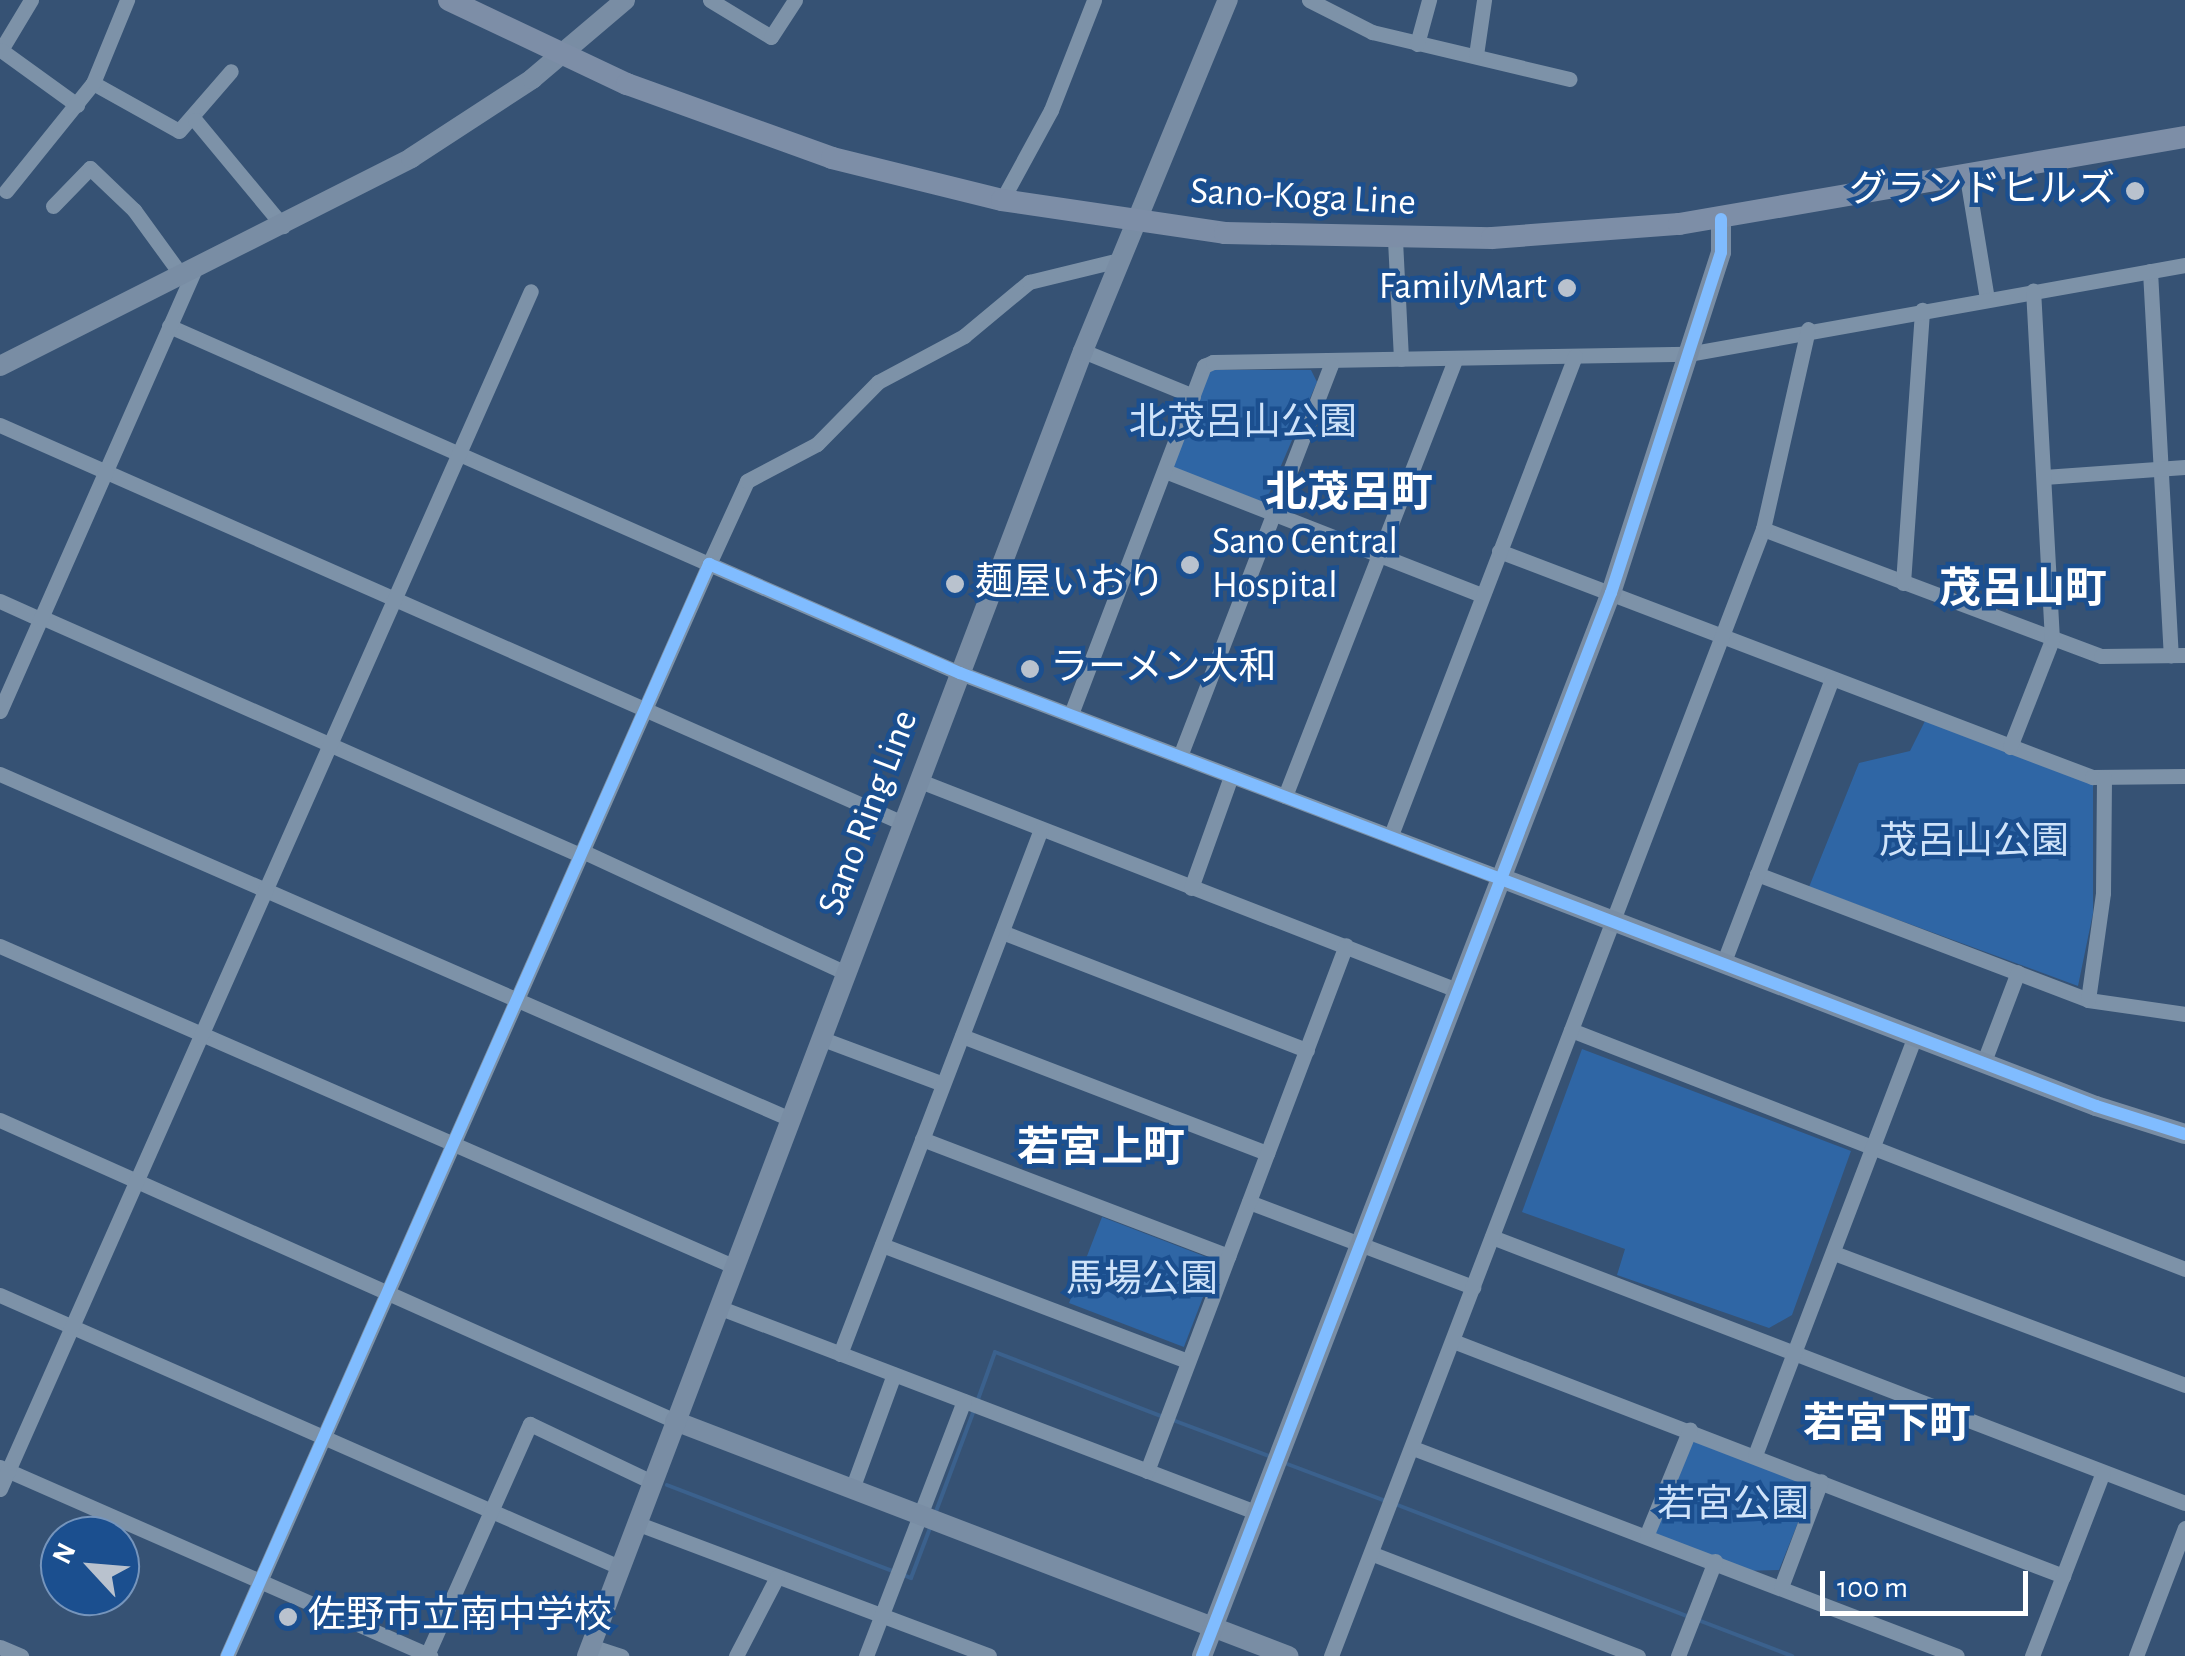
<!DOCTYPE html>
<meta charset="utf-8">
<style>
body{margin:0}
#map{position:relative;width:2185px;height:1656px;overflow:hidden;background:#365274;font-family:"Alegreya Sans","Noto Sans JP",sans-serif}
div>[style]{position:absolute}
.green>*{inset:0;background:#2f66a5;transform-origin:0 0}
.stream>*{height:4px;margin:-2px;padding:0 2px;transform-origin:2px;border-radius:2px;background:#3b618d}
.street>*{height:15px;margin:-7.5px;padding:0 7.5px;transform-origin:7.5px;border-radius:7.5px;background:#7d92a8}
.secondary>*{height:20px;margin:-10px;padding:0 10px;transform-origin:10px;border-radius:10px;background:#798da4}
.primary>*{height:22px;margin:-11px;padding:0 11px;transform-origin:11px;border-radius:11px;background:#7d8ea7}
.cycleway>*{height:12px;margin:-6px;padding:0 6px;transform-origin:6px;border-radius:6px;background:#80bcff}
.dots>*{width:28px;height:28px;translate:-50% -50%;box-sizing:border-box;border:5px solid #1b4f8f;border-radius:50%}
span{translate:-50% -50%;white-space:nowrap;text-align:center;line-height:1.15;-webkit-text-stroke:9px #1b4f8f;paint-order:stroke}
.poi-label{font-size:38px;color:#fff}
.right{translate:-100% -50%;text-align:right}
.left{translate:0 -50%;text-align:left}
.street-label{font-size:38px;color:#fff}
.park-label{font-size:38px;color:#cfe3fa}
.quarter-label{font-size:42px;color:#fff;font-weight:700}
.north{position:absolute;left:40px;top:1516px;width:100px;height:100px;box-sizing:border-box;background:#1b4f8f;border:2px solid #7695bc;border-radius:50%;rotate:296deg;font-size:28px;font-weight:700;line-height:40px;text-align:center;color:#fff}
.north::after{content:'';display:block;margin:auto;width:35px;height:45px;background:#b9c2ce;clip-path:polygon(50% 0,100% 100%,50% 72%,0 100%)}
.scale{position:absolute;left:1820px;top:1571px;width:208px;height:45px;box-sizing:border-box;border:5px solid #fff;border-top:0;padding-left:12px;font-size:30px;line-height:35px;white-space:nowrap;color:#fff;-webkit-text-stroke:8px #1b4f8f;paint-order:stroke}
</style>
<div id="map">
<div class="green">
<div style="clip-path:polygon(1209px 370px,1311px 370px,1317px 382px,1265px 503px,1172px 467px)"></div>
<div style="clip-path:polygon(1925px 721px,2093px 784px,2093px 913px,2078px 986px,1809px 887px,1859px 763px,1910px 751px)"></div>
<div style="clip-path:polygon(1582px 1049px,1851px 1151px,1792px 1315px,1769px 1328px,1617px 1275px,1625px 1249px,1522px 1212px)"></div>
<div style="left:1102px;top:1217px;width:123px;height:92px;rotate:21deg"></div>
<div style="clip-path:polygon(1691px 1432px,1808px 1480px,1811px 1490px,1779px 1570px,1740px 1571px,1650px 1532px)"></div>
</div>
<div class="stream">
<div style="left:977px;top:1402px;width:53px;rotate:-70.2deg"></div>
<div style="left:995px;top:1352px;width:178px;rotate:21.1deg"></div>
<div style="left:1170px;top:1419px;width:106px;rotate:20.5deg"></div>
<div style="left:1282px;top:1462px;width:111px;rotate:20.6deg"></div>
<div style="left:667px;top:1485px;width:241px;rotate:20.9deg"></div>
<div style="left:1395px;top:1504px;width:315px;rotate:21deg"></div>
<div style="left:935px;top:1514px;width:111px;rotate:-69.4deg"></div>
<div style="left:901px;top:1574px;width:11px;rotate:22deg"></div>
<div style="left:911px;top:1578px;width:53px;rotate:-69.2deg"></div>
<div style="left:1698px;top:1620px;width:101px;rotate:21deg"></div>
</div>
<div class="street">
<div style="left:31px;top:0;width:58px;rotate:121deg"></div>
<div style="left:1px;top:50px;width:94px;rotate:35.9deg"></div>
<div style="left:710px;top:0;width:71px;rotate:31.2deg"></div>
<div style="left:771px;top:37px;width:44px;rotate:-57deg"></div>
<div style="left:1309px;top:0;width:71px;rotate:26.9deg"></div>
<div style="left:1372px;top:32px;width:203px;rotate:13.4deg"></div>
<div style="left:1417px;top:44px;width:46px;rotate:-74.7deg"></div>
<div style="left:1476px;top:55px;width:56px;rotate:-81.7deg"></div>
<div style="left:93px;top:83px;width:98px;rotate:29.2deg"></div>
<div style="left:179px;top:131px;width:79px;rotate:-49.1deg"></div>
<div style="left:195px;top:120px;width:138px;rotate:50.3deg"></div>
<div style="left:1967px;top:177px;width:124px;rotate:80.7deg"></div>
<div style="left:6px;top:191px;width:139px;rotate:-51.1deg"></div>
<div style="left:93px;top:83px;width:90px;rotate:-67.7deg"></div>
<div style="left:1002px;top:200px;width:102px;rotate:-61.4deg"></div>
<div style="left:1051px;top:110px;width:118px;rotate:-68.6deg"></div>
<div style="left:53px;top:206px;width:53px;rotate:-45.8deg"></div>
<div style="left:90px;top:168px;width:61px;rotate:43.7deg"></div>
<div style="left:134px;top:210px;width:82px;rotate:54deg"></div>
<div style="left:1395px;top:240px;width:119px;rotate:87.1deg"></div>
<div style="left:2150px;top:271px;width:385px;rotate:86.9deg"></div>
<div style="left:169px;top:326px;width:590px;rotate:23.79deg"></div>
<div style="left:709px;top:564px;width:91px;rotate:-65.4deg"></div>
<div style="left:747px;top:481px;width:79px;rotate:-27.9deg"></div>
<div style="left:817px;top:444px;width:87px;rotate:-45.5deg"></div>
<div style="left:878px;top:382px;width:98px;rotate:-28.1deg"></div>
<div style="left:964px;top:336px;width:85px;rotate:-39.7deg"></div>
<div style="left:1029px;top:282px;width:93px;rotate:-13.7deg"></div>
<div style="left:1083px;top:351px;width:119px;rotate:22.2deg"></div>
<div style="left:0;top:425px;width:987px;rotate:23.79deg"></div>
<div style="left:1165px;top:471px;width:340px;rotate:21.4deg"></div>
<div style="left:2044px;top:477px;width:141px;rotate:-4.1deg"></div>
<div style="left:1763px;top:529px;width:361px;rotate:20.6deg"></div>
<div style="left:2101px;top:656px;width:84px;rotate:-0.7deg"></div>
<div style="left:1499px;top:551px;width:635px;rotate:20.86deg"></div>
<div style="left:2092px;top:777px;width:93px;rotate:-0.6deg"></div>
<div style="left:1903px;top:583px;width:274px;rotate:-86deg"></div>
<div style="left:0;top:601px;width:44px;rotate:24.2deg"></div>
<div style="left:41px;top:617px;width:589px;rotate:23.82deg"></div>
<div style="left:0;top:711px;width:483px;rotate:-66.2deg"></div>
<div style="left:1071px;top:714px;width:373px;rotate:-69.1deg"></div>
<div style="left:1204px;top:366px;width:10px;rotate:-24deg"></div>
<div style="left:1213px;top:362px;width:475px;rotate:-1deg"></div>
<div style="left:1688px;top:354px;width:505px;rotate:-10.15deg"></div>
<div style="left:2010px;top:747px;width:115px;rotate:-68.6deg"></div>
<div style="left:2052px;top:640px;width:350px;rotate:-93.1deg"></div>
<div style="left:1180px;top:756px;width:420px;rotate:-68.9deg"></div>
<div style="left:0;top:774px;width:862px;rotate:23.59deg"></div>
<div style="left:920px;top:781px;width:576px;rotate:21.27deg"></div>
<div style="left:1285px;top:796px;width:469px;rotate:-68.7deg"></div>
<div style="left:1391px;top:835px;width:513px;rotate:-68.99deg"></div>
<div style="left:582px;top:851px;width:291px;rotate:24.8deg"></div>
<div style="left:1757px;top:874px;width:354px;rotate:20.8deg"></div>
<div style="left:2088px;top:1000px;width:98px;rotate:8.2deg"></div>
<div style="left:1191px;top:888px;width:119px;rotate:-70.3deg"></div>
<div style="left:1002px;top:932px;width:327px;rotate:21.2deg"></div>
<div style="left:0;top:946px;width:800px;rotate:23.58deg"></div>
<div style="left:1723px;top:964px;width:305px;rotate:-69.1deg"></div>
<div style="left:2088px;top:1000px;width:108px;rotate:-82deg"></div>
<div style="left:2103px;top:893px;width:116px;rotate:-89.5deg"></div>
<div style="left:1571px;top:1030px;width:659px;rotate:21.27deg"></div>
<div style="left:962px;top:1036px;width:327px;rotate:21deg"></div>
<div style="left:820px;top:1038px;width:131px;rotate:20.5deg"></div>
<div style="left:1983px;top:1064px;width:98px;rotate:-69.2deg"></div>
<div style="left:0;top:1120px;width:739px;rotate:24.03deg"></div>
<div style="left:922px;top:1139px;width:328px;rotate:20.9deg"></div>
<div style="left:1249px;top:1202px;width:240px;rotate:20.8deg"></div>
<div style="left:1492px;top:1237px;width:742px;rotate:21deg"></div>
<div style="left:882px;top:1245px;width:327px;rotate:20.8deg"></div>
<div style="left:1834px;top:1253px;width:375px;rotate:20.6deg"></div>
<div style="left:0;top:1295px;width:676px;rotate:23.72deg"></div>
<div style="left:718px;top:1307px;width:578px;rotate:20.88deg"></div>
<div style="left:1453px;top:1341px;width:654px;rotate:21.07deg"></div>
<div style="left:840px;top:1354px;width:562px;rotate:-69.05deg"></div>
<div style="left:1413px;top:1448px;width:582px;rotate:20.92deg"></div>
<div style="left:1755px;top:1455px;width:448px;rotate:-69.1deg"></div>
<div style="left:0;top:1467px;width:470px;rotate:23.7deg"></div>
<div style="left:1147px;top:1471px;width:562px;rotate:-69.28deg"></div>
<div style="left:0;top:1489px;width:1310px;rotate:-66.1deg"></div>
<div style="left:852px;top:1489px;width:122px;rotate:-69.9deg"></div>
<div style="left:636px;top:1523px;width:377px;rotate:20.6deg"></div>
<div style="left:1647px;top:1534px;width:113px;rotate:-67.7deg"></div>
<div style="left:1373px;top:1554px;width:284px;rotate:21.1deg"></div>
<div style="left:1781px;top:1587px;width:113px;rotate:-69.3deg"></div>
<div style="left:590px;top:1646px;width:33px;rotate:18deg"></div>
<div style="left:0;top:1647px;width:23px;rotate:23deg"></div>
<div style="left:427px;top:1655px;width:253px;rotate:-66deg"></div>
<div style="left:530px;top:1424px;width:135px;rotate:25.4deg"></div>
<div style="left:227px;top:1656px;width:1194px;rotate:-66.18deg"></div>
<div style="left:709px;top:564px;width:274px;rotate:23.5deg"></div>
<div style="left:960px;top:673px;width:579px;rotate:20.75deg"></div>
<div style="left:736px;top:1656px;width:89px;rotate:-62.6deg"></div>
<div style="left:866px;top:1656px;width:273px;rotate:-69deg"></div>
<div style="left:1331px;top:1656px;width:1207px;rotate:-69.03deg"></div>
<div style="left:1763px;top:529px;width:205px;rotate:-77.3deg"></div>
<div style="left:1678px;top:1656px;width:102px;rotate:-68.7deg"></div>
<div style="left:2032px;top:1656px;width:197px;rotate:-68.9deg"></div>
<div style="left:2136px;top:1656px;width:137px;rotate:-69.1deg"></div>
</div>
<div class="secondary">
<div style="left:0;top:366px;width:461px;rotate:-26.8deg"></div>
<div style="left:411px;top:158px;width:145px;rotate:-33.1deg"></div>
<div style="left:532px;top:79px;width:122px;rotate:-40.3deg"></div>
<div style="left:1501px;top:878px;width:637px;rotate:20.97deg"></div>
<div style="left:2096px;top:1106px;width:93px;rotate:17.5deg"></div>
<div style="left:675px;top:1421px;width:657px;rotate:20.97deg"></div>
<div style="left:587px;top:1656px;width:1396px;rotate:-69.19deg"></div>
<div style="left:1083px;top:351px;width:380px;rotate:-67.6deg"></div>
<div style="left:1202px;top:1656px;width:1139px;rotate:-68.96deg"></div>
<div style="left:1611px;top:593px;width:358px;rotate:-72.1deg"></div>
<div style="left:1721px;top:252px;width:33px;rotate:-90deg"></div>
</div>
<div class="primary">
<div style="left:449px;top:0;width:197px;rotate:25.3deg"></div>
<div style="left:627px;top:84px;width:218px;rotate:19.8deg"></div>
<div style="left:832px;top:158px;width:175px;rotate:13.9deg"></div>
<div style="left:1002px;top:200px;width:225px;rotate:8.4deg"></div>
<div style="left:1225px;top:233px;width:267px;rotate:1.1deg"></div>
<div style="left:1492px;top:238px;width:188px;rotate:-4.3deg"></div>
<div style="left:1679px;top:224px;width:513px;rotate:-9.76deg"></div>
</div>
<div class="cycleway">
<div style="left:227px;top:1656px;width:1194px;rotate:-66.18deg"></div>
<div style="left:709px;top:564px;width:274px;rotate:23.5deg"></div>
<div style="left:960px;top:673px;width:1216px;rotate:20.86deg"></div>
<div style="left:2096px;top:1106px;width:93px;rotate:17.5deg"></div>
<div style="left:1202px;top:1656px;width:1139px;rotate:-68.96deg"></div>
<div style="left:1611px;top:593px;width:358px;rotate:-72.1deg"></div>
<div style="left:1721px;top:252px;width:33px;rotate:-90deg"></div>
</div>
<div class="dots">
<div style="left:2135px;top:191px;background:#b9c2ce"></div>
<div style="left:1567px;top:288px;background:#b9c2ce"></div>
<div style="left:1190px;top:565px;background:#b9c2ce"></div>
<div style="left:955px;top:584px;background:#b9c2ce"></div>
<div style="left:1030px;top:669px;background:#b9c2ce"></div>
<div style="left:288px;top:1617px;background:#b9c2ce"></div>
</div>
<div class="poi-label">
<span class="right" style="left:2115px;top:191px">グランドヒルズ</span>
<span class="right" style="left:1547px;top:288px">FamilyMart</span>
<span class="left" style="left:1212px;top:565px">Sano Central<br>Hospital</span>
<span class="left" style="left:975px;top:584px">麺屋いおり</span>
<span class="left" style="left:1050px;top:669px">ラーメン大和</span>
<span class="left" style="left:308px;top:1617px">佐野市立南中学校</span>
</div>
<div class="street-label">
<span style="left:1303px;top:198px;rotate:3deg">Sano-Koga Line</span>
<span style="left:869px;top:813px;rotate:-69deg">Sano Ring Line</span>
</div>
<div class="park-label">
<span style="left:1243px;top:424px">北茂呂山公園</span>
<span style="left:1974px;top:843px">茂呂山公園</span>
<span style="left:1142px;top:1281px">馬場公園</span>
<span style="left:1733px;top:1506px">若宮公園</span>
</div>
<div class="quarter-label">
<span style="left:1349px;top:493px">北茂呂町</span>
<span style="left:2023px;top:589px">茂呂山町</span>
<span style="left:1101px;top:1148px">若宮上町</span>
<span style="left:1887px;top:1424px">若宮下町</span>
</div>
<div class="north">N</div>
<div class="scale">100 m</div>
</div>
